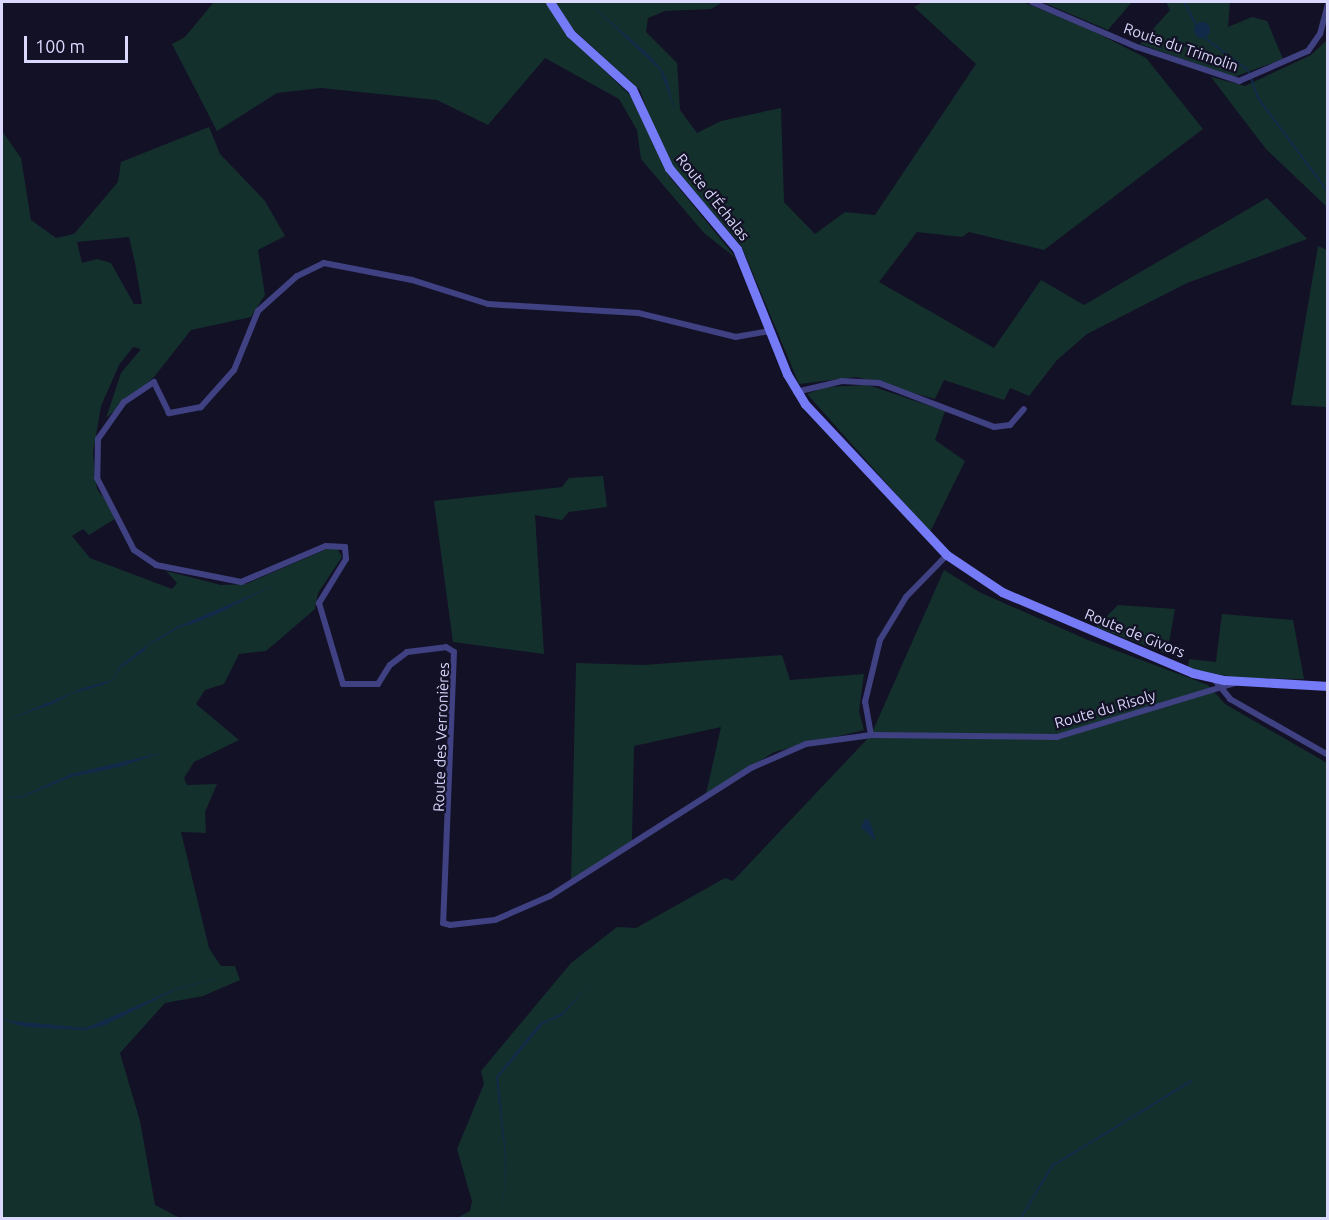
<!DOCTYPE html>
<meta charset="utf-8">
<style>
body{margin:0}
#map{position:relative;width:1329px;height:1220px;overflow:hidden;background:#131126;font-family:Ubuntu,sans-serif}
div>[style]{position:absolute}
.green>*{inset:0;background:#14302d}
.water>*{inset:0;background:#122a49}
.round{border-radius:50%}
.stream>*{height:2px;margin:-1px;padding:0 1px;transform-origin:1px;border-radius:1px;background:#122a49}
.street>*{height:6px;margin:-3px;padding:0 3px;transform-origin:3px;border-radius:3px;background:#3f4182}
.secondary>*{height:9px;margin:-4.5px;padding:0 4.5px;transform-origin:4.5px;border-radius:4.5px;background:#757bf7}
span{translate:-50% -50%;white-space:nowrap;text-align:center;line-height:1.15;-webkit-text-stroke:4.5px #131126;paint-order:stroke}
.street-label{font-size:15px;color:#dad8fd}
.frame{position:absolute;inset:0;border:3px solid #dad8fd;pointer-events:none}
.scale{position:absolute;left:24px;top:36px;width:104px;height:27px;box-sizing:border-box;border:3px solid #dad8fd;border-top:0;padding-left:8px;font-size:18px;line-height:21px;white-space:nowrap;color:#dad8fd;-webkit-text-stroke:4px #131126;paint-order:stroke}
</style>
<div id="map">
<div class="green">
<div style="clip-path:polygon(214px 2px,723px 2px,711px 9px,665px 11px,648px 18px,646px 32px,677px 63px,680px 110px,697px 133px,721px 121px,781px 108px,784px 202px,815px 234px,845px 212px,875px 215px,976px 64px,914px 7px,923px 2px,1023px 2px,1089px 29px,1146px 58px,1203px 129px,1044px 250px,969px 232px,962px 237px,917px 232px,879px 282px,994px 348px,1041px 280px,1084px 305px,1267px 198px,1307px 239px,1187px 283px,1087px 334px,1057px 360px,1029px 396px,1010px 388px,1004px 400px,944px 380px,935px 399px,857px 377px,799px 384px,741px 245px,675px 170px,657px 139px,640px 90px,575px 31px,568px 36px,631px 96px,669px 176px,737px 259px,704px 233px,641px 159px,637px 130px,619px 99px,545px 58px,488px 125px,437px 100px,321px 88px,277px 93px,217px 131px,172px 44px,185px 37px)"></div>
<div style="clip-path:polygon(1042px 2px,1132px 2px,1108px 30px)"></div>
<div style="clip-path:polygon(1166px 2px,1230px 2px,1228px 27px,1252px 17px,1267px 21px,1283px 59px,1234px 77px,1140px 44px,1170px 10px)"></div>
<div style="clip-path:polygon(1328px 39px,1328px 207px,1327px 207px,1266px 149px,1211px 77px,1245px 86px,1311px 55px)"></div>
<div style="clip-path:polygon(evenodd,209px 127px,220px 154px,265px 201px,285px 236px,258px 250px,265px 295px,251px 317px,191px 330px,154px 377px,106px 418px,121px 373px,141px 349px,133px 347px,119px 365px,101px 406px,93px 453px,97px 489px,118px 517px,89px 535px,83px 529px,72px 536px,90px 558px,172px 589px,177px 583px,166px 571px,221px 585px,246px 584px,327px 549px,337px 548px,342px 557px,318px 593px,315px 609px,266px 651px,239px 654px,224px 684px,205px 690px,196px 704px,239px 740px,194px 762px,184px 778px,187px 785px,217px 784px,205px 812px,206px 833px,181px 832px,209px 948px,221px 966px,235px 966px,240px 980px,203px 996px,165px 1003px,120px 1053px,140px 1121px,155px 1205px,180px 1218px,2px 1218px,2px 131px,21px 158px,31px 220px,56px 238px,74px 234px,118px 182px,121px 162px,209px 127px,129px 237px,135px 263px,142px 304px,134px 304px,111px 263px,97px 259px,82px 263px,77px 242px,129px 237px)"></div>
<div style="clip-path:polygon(1318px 246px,1327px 250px,1327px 407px,1291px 405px)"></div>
<div style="clip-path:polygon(868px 385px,945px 411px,935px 440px,965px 461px,930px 532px,807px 394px,826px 387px)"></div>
<div style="clip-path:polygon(603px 476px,607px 507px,569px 512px,562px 520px,535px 515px,544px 654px,453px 642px,434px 501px,562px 487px,569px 478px)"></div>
<div style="clip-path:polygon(944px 570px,981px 593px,1088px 640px,1208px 685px,1225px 704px,1327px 763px,1327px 1218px,457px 1218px,470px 1211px,472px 1201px,457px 1149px,484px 1084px,481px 1071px,571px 963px,617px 927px,636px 928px,725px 878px,733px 881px,871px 735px)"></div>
<div style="clip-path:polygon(1118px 605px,1175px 609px,1167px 654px,1096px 627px)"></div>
<div style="clip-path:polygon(1222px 614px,1293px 620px,1304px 679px,1237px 678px,1188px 668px,1189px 659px,1216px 662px)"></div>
<div style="clip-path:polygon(782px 655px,790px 680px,864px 674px,859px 711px,864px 730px,774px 752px,706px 794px,721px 727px,634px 746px,632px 841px,571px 881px,576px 663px,643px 665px)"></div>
</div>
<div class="water">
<div style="clip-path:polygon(588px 2px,649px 55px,662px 70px,667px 80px,675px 111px,699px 156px,675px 111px,660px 70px)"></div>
<div class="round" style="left:1194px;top:22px;width:16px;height:16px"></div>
<div style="clip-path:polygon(272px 586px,219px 613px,195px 623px,178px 628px,160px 639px,148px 645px,143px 652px,120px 668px,113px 680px,103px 685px,73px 693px,52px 704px,2px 722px,83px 688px,112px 680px,120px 666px,148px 644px,177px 627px)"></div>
<div style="clip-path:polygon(164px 752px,120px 767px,71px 777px,20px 798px,2px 797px,22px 796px,71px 774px)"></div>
<div style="clip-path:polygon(866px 818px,870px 822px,876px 841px,861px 827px)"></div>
<div style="clip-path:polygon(226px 976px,175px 990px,105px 1025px,86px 1030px,25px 1027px,2px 1020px,86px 1028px,175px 989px)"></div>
<div style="clip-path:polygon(590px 984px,563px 1015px,543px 1024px,498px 1078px,506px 1154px,503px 1218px,505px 1155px,496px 1077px,539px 1024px,562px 1013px)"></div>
</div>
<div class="stream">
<div style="left:1184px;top:2px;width:27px;rotate:62deg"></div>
<div style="left:1205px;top:38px;width:54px;rotate:36.7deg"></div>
<div style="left:1248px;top:70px;width:30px;rotate:70deg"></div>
<div style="left:1258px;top:98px;width:117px;rotate:53.3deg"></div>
<div style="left:1021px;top:1218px;width:61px;rotate:-59.2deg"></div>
<div style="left:1052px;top:1166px;width:163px;rotate:-31.4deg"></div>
</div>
<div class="street">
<div style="left:1032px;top:2px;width:114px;rotate:23.2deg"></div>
<div style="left:1137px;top:47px;width:108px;rotate:18.4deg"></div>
<div style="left:1239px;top:81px;width:75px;rotate:-23.5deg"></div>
<div style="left:1308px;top:51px;width:21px;rotate:-55deg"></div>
<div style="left:1320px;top:34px;width:30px;rotate:-75deg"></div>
<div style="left:770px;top:331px;width:35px;rotate:170deg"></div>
<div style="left:736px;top:337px;width:101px;rotate:-166.2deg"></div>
<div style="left:638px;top:313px;width:150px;rotate:-176.6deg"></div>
<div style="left:488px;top:304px;width:80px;rotate:-162.5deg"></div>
<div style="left:412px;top:280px;width:90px;rotate:-169.1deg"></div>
<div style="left:324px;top:263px;width:30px;rotate:154deg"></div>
<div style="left:297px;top:276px;width:52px;rotate:138.1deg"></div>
<div style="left:258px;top:311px;width:64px;rotate:112.1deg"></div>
<div style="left:234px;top:370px;width:50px;rotate:131.7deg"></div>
<div style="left:201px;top:407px;width:33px;rotate:169deg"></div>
<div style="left:169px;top:413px;width:34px;rotate:-116deg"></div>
<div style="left:154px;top:382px;width:36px;rotate:146deg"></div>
<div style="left:124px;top:402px;width:45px;rotate:125.1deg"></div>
<div style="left:98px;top:439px;width:39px;rotate:91deg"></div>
<div style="left:97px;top:478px;width:81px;rotate:62.8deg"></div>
<div style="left:134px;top:550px;width:27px;rotate:34deg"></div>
<div style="left:156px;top:565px;width:87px;rotate:11.3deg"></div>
<div style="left:241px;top:582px;width:92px;rotate:-23deg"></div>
<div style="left:326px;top:546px;width:19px;rotate:3deg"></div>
<div style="left:345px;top:547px;width:12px;rotate:85deg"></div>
<div style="left:346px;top:559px;width:52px;rotate:121.5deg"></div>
<div style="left:319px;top:603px;width:84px;rotate:73.5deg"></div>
<div style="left:343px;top:684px;width:35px"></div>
<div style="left:378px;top:684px;width:22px;rotate:-58deg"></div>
<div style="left:390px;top:665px;width:21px;rotate:-37deg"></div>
<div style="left:407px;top:652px;width:39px;rotate:-7deg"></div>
<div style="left:446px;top:647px;width:9px;rotate:32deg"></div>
<div style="left:454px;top:652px;width:271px;rotate:92.3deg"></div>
<div style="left:443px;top:923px;width:7px;rotate:16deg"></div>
<div style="left:450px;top:925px;width:45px;rotate:-6.3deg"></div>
<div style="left:495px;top:920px;width:60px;rotate:-23.6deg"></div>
<div style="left:550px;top:896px;width:238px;rotate:-32.5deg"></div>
<div style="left:751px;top:768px;width:60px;rotate:-23.6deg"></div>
<div style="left:806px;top:744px;width:66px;rotate:-7.9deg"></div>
<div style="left:871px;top:735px;width:186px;rotate:0.6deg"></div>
<div style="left:1057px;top:737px;width:189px;rotate:-16.9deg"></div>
<div style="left:796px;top:392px;width:47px;rotate:-13.4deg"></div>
<div style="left:842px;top:381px;width:37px;rotate:3deg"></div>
<div style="left:879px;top:383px;width:123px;rotate:20.9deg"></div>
<div style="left:994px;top:427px;width:16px;rotate:-7deg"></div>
<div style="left:1010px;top:425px;width:21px;rotate:-49deg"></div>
<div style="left:1214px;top:679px;width:26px;rotate:51deg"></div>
<div style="left:1230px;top:699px;width:113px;rotate:29.7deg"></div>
<div style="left:871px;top:735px;width:34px;rotate:-100deg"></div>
<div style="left:865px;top:702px;width:64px;rotate:-76.4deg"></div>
<div style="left:880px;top:640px;width:50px;rotate:-58.8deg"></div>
<div style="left:906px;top:597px;width:59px;rotate:-45.7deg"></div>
</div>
<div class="secondary">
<div style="left:550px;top:2px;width:37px;rotate:57deg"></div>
<div style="left:570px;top:33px;width:84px;rotate:42.1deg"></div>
<div style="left:632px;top:89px;width:87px;rotate:64.9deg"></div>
<div style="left:669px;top:168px;width:106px;rotate:50deg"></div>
<div style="left:737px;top:249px;width:135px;rotate:68.2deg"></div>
<div style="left:787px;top:374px;width:35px;rotate:59deg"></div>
<div style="left:805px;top:404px;width:207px;rotate:46.8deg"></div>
<div style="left:947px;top:555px;width:66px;rotate:33.9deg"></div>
<div style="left:1002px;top:592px;width:207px;rotate:23deg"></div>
<div style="left:1193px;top:673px;width:32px;rotate:13deg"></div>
<div style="left:1224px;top:680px;width:104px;rotate:3.3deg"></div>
</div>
<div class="street-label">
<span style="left:1181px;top:47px;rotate:19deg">Route du Trimolin</span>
<span style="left:713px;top:197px;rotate:51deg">Route d'Échalas</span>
<span style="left:1135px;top:633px;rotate:22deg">Route de Givors</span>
<span style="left:1105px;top:709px;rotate:-16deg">Route du Risoly</span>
<span style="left:441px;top:737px;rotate:-88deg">Route des Verronières</span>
</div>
<div class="frame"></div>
<div class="scale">100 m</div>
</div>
